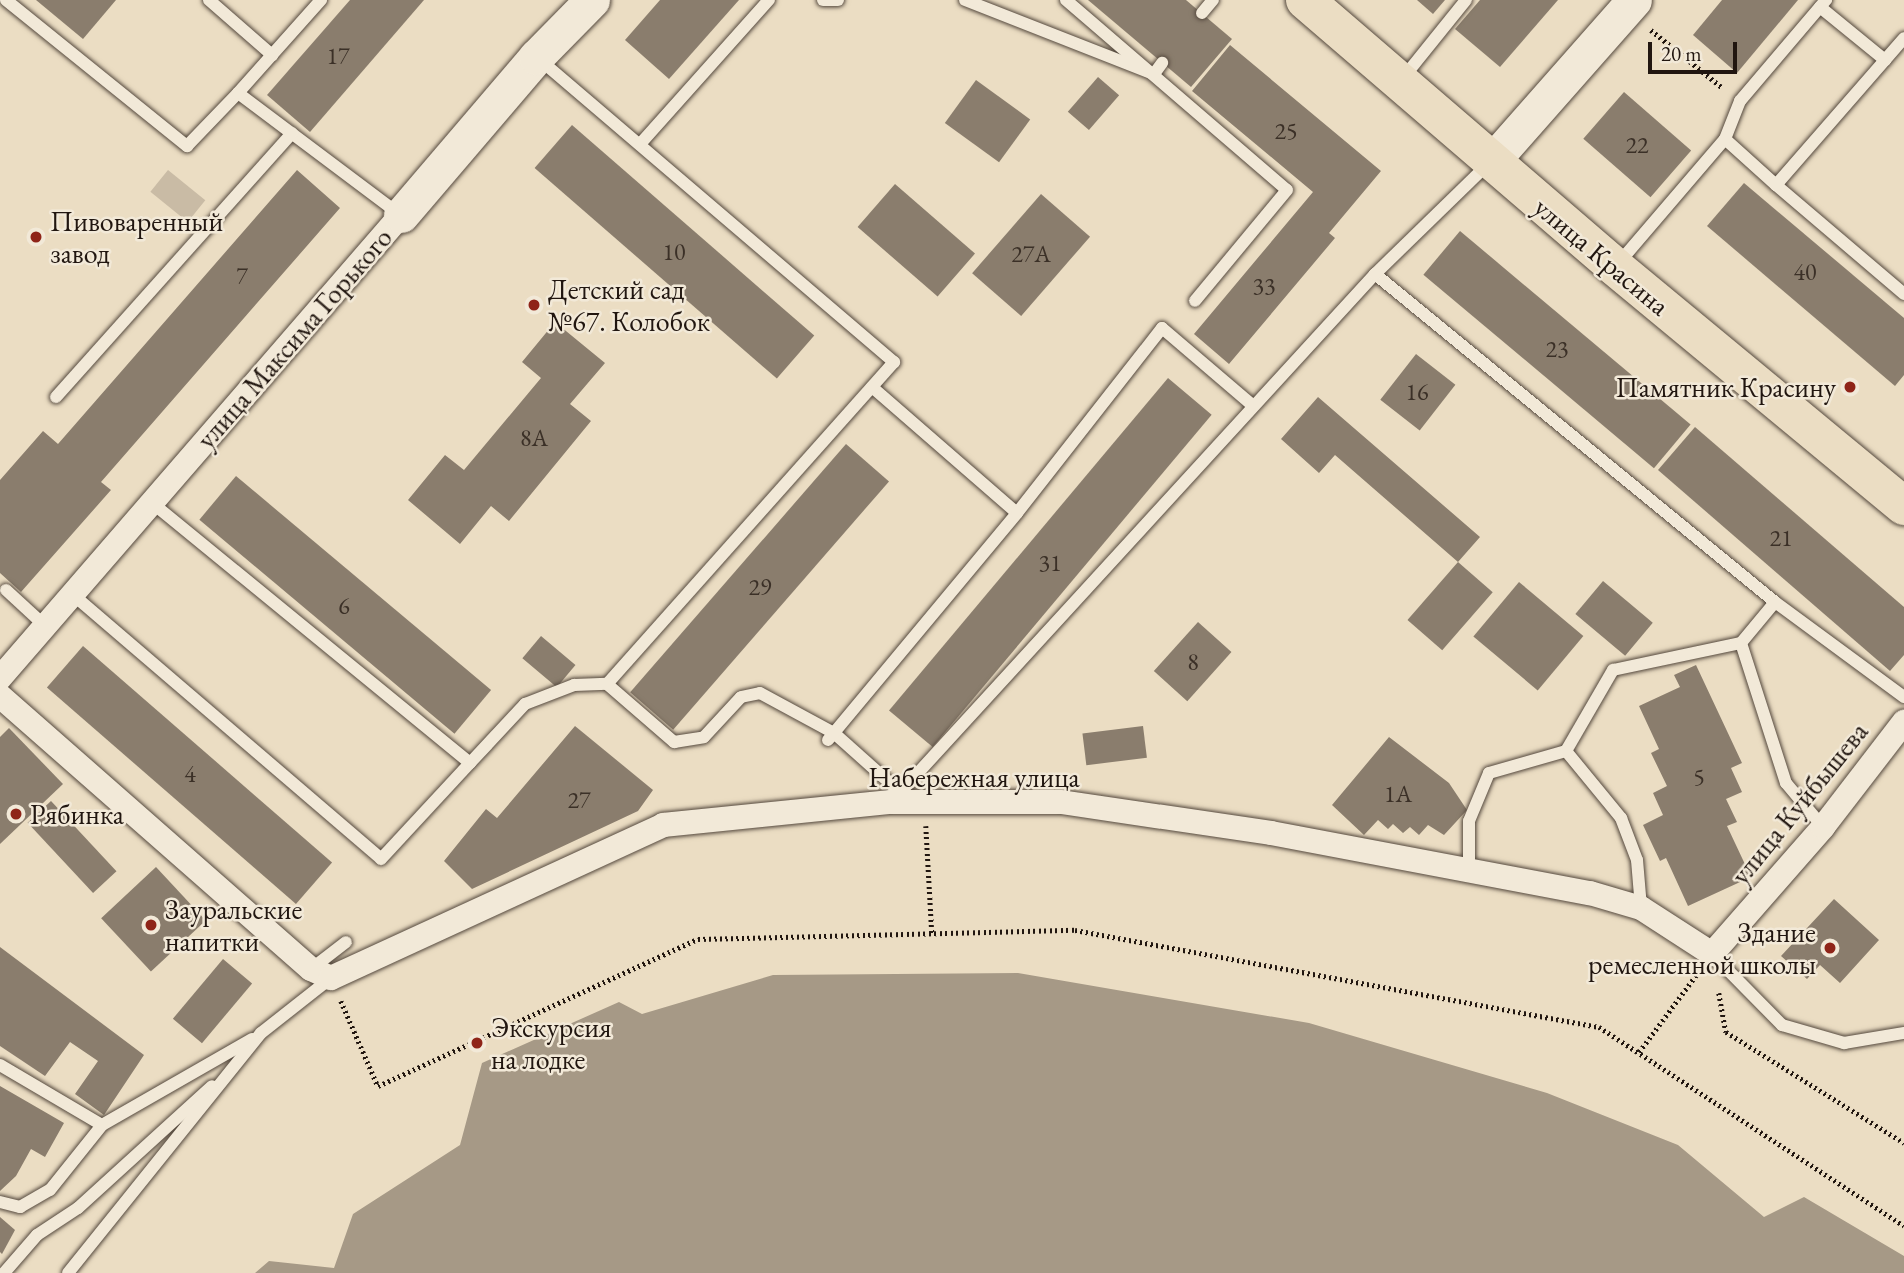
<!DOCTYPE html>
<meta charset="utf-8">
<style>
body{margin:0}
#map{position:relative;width:1904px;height:1273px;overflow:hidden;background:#ebddc3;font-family:"EB Garamond",serif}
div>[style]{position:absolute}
.green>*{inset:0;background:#c9bba5;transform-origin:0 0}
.water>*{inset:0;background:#a69986}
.building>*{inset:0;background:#8a7d6d;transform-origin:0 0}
.path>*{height:4.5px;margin-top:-2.25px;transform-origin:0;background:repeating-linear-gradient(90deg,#211610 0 2px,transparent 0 5.5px)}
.roads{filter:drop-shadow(0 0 2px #54483d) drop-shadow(0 0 2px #54483d)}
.lane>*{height:12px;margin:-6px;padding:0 6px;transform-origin:6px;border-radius:6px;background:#f2e9d8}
.street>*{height:24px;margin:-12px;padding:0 12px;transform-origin:12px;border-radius:12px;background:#f2e9d8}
.secondary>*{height:35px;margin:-17.5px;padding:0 17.5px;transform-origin:17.5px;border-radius:17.5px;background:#f2e9d8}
.primary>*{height:38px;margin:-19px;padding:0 19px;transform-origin:19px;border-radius:19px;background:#ebddc3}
.dots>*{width:19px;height:19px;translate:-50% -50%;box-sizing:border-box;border:4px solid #f2e9d8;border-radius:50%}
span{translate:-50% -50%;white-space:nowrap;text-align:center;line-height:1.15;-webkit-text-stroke:5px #f2e9d8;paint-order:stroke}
.number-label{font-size:24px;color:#3b3027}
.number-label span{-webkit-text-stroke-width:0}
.poi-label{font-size:28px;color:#211610}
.left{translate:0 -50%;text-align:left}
.right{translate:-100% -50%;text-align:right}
.street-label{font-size:28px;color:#211610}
.scale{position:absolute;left:1648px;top:42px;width:89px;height:32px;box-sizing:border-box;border:4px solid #211610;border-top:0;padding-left:9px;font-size:21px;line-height:24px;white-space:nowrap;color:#211610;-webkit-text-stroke:5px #f2e9d8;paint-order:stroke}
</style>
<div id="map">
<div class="green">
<div style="left:168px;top:170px;width:48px;height:28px;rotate:39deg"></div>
</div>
<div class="water">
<div style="clip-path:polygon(1018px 973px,1309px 1023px,1547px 1093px,1678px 1145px,1764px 1217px,1804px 1197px,1904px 1256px,1904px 1273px,255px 1273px,269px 1261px,334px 1268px,353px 1214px,460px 1145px,482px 1063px,619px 1002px,642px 1014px,773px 975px)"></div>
</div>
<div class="building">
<div style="clip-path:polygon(36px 0,116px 0,83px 39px)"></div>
<div style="clip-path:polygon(350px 0,424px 0,310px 132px,267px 95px)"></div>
<div style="clip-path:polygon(660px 0,739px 0,669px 79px,625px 40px)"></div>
<div style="clip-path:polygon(1088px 0,1186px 0,1232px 39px,1191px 87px)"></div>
<div style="clip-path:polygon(1417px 0,1445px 0,1433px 14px)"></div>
<div style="clip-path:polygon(1480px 0,1558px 0,1500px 67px,1455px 29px)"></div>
<div style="clip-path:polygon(1722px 0,1798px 0,1737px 73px,1693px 35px)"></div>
<div style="clip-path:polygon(1230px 45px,1381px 171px,1329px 233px,1335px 238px,1229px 364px,1194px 334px,1313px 192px,1192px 91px)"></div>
<div style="left:1098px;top:77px;width:28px;height:46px;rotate:41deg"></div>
<div style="left:976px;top:80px;width:67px;height:53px;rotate:36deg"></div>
<div style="left:1624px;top:92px;width:89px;height:62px;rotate:41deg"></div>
<div style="left:572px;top:125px;width:321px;height:57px;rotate:41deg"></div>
<div style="clip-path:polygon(297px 170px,340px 208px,101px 482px,111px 490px,21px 592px,0 573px,0 480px,43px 431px,58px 444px)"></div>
<div style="clip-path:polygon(1744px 183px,1904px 318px,1904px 375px,1895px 386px,1707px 226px)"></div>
<div style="left:895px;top:184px;width:106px;height:57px;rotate:41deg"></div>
<div style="left:1041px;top:194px;width:65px;height:105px;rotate:41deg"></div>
<div style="left:1460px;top:231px;width:301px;height:57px;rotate:40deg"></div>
<div style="clip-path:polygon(555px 322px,605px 363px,570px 404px,591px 421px,509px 521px,491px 506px,460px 544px,408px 500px,445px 455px,464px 470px,541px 378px,522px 362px)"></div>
<div style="left:1416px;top:354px;width:50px;height:58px;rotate:38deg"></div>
<div style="left:1168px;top:378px;width:57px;height:434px;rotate:40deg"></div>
<div style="clip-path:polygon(1318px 397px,1480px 537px,1458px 562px,1335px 455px,1319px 473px,1281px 439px)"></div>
<div style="clip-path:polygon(1695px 427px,1904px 607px,1904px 655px,1890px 671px,1658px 470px)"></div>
<div style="left:846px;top:444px;width:57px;height:329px;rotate:41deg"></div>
<div style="left:236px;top:476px;width:333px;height:57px;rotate:40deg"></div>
<div style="left:1458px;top:562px;width:46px;height:77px;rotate:41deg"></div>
<div style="left:1603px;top:581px;width:65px;height:43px;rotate:40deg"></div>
<div style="left:1519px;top:582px;width:84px;height:71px;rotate:40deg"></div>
<div style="left:1198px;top:622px;width:45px;height:66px;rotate:42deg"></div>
<div style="left:541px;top:636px;width:45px;height:29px;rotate:40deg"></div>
<div style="left:83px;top:646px;width:330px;height:55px;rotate:41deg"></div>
<div style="clip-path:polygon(1696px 665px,1742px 763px,1731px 768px,1742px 792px,1726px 799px,1737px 822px,1727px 826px,1751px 877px,1688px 906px,1666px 858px,1660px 861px,1643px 825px,1663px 815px,1653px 793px,1667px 786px,1651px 753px,1659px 749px,1639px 706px,1680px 687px,1674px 675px)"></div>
<div style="clip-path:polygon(575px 726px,653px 790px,638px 811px,472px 889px,444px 861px,486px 809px,497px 818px)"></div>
<div style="left:1143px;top:726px;width:32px;height:61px;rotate:83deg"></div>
<div style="clip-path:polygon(9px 728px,63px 784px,0 844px,0 737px)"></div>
<div style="clip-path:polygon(1389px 737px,1449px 783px,1467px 810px,1444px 835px,1428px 825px,1419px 835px,1410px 827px,1403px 833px,1393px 824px,1388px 829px,1378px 820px,1364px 835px,1332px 805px)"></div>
<div style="left:51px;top:801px;width:96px;height:32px;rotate:47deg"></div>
<div style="left:156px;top:867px;width:73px;height:75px;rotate:47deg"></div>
<div style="clip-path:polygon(1834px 899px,1879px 940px,1840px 983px,1820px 965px,1807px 979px,1781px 956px)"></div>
<div style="clip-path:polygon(0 947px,144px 1055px,104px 1115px,75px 1094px,98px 1061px,70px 1042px,45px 1076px,0 1046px)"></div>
<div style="left:223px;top:959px;width:38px;height:78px;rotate:40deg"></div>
<div style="clip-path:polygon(0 1086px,64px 1123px,45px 1157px,31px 1149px,16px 1176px,0 1191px)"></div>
<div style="clip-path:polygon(0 1217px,15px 1230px,2px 1254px,0 1252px)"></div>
</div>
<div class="path">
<div style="left:1651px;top:30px;width:92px;rotate:38.9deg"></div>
<div style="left:926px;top:826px;width:108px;rotate:86.8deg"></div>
<div style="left:1719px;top:993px;width:40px;rotate:80deg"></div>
<div style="left:1726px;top:1032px;width:210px;rotate:31.9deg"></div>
<div style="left:341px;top:1001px;width:93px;rotate:66.5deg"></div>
<div style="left:378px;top:1086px;width:352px;rotate:-24.7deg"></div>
<div style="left:698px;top:939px;width:377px;rotate:-1.4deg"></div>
<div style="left:1075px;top:930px;width:533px;rotate:10.49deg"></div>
<div style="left:1599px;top:1027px;width:364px;rotate:33.1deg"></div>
<div style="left:1639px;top:1052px;width:97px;rotate:-53.4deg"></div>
</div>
<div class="roads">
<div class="lane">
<div style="left:6px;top:0;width:233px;rotate:38.9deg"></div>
<div style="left:187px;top:146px;width:74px;rotate:-46.1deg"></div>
<div style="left:238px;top:93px;width:201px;rotate:36.9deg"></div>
<div style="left:209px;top:0;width:84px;rotate:41.1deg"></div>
<div style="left:823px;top:0;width:15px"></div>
<div style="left:965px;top:0;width:203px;rotate:21.4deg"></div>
<div style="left:1154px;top:74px;width:14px;rotate:-54deg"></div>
<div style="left:1066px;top:0;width:291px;rotate:40.7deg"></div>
<div style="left:1287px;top:190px;width:144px;rotate:129.7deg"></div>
<div style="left:1820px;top:7px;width:84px;rotate:39.2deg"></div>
<div style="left:1885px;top:60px;width:29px;rotate:-49deg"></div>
<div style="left:1202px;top:13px;width:17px;rotate:-50deg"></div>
<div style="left:539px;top:59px;width:467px;rotate:40.5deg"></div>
<div style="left:894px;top:362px;width:431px;rotate:131.7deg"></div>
<div style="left:607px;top:684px;width:89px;rotate:40.9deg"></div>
<div style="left:674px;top:742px;width:30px;rotate:-9deg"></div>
<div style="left:704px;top:737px;width:54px;rotate:-47.2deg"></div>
<div style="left:741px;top:697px;width:19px;rotate:-12deg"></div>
<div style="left:760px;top:693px;width:84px;rotate:28.4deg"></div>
<div style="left:834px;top:733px;width:90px;rotate:41.8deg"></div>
<div style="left:1403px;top:78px;width:100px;rotate:-51.1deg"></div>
<div style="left:238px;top:93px;width:125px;rotate:-48.3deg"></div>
<div style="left:1725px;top:139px;width:69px;rotate:42deg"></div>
<div style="left:1776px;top:185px;width:166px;rotate:-48.9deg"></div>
<div style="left:641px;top:143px;width:192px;rotate:-48.2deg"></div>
<div style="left:1776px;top:185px;width:168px;rotate:40.4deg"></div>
<div style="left:1617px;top:265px;width:166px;rotate:-49.4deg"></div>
<div style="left:1725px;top:139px;width:41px;rotate:-68.5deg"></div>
<div style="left:1740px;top:101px;width:133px;rotate:-49.6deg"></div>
<div style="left:1375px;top:274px;width:517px;rotate:39.35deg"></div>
<div style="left:1775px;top:602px;width:160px;rotate:36.4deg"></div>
<div style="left:872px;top:387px;width:192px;rotate:41deg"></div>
<div style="left:56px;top:397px;width:354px;rotate:-48.2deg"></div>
<div style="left:6px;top:590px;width:52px;rotate:42.6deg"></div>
<div style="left:71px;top:593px;width:408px;rotate:40.6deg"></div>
<div style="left:381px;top:859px;width:131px;rotate:-47.2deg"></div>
<div style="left:470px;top:763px;width:412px;rotate:-140.7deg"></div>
<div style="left:1741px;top:643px;width:147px;rotate:72.2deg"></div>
<div style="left:1786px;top:783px;width:57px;rotate:49.9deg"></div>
<div style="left:828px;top:740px;width:295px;rotate:-50.2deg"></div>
<div style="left:1017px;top:513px;width:235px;rotate:-51.9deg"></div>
<div style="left:1162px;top:328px;width:118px;rotate:40.5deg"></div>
<div style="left:1566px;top:751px;width:87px;rotate:50.6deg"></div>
<div style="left:1621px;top:818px;width:45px;rotate:69.1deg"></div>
<div style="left:1637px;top:860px;width:48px;rotate:85.2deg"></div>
<div style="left:470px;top:763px;width:81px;rotate:-47deg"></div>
<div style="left:525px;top:704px;width:53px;rotate:-21.2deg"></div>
<div style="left:574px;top:685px;width:33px;rotate:-2deg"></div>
<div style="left:895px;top:798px;width:711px;rotate:-47.51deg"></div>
<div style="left:1375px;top:274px;width:161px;rotate:-44.2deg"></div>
<div style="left:1469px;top:872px;width:51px;rotate:-90deg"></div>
<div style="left:1469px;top:821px;width:52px;rotate:-67.4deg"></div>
<div style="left:1489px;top:773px;width:80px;rotate:-15.9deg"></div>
<div style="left:1566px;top:751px;width:94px;rotate:-59.9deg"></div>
<div style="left:1613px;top:670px;width:131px;rotate:-11.9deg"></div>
<div style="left:1741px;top:643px;width:53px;rotate:-50.3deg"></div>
<div style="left:1712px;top:954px;width:100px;rotate:45.4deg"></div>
<div style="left:1782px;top:1025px;width:65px;rotate:16.2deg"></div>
<div style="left:1844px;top:1043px;width:61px;rotate:-9.5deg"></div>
<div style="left:311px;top:969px;width:44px;rotate:-37.6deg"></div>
<div style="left:0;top:1065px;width:118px;rotate:30.5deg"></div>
<div style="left:102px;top:1125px;width:173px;rotate:-29.8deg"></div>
<div style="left:0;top:1202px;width:21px;rotate:14deg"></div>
<div style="left:20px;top:1207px;width:34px;rotate:-30deg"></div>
<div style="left:50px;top:1190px;width:83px;rotate:-51.3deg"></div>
<div style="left:4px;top:1273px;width:50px;rotate:-49deg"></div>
<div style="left:37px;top:1235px;width:49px;rotate:-33.4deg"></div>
<div style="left:78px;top:1208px;width:181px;rotate:-42.3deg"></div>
<div style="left:68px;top:1273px;width:308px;rotate:-51.2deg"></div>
<div style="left:261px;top:1033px;width:89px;rotate:-38.2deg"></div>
</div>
<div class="street">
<div style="left:0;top:678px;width:613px;rotate:-49.1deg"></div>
<div style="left:0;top:696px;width:414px;rotate:41.3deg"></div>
<div style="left:311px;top:969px;width:22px;rotate:24deg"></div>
<div style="left:331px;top:978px;width:366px;rotate:-24.7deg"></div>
<div style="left:663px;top:825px;width:229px;rotate:-5.8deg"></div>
<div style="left:891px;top:802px;width:170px"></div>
<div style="left:1061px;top:802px;width:212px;rotate:8.4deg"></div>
<div style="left:1271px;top:833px;width:325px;rotate:10.7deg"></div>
<div style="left:1590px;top:893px;width:53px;rotate:16.4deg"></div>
<div style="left:1641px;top:908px;width:85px;rotate:32.9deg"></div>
<div style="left:1712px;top:954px;width:169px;rotate:-48.8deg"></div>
<div style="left:1823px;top:827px;width:133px;rotate:-52.4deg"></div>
</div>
<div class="secondary">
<div style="left:1493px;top:160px;width:213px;rotate:-48.6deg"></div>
<div style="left:401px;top:215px;width:208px;rotate:-49.5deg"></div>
<div style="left:536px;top:57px;width:80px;rotate:-45.5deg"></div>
</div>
<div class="primary">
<div style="left:1305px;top:0;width:409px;rotate:40.7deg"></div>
<div style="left:1615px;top:267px;width:375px;rotate:39.6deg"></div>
</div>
</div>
<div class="dots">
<div style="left:36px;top:237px;background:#8f2418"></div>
<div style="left:534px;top:305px;background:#8f2418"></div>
<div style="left:1850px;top:387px;background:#8f2418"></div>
<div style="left:16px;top:814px;background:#8f2418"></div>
<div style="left:151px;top:925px;background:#8f2418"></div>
<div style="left:1830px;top:948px;background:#8f2418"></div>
<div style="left:477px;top:1043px;background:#8f2418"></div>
</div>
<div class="number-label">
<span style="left:338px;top:56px">17</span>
<span style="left:1286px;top:131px">25</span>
<span style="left:1637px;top:145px">22</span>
<span style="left:674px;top:252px">10</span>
<span style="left:1031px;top:254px">27А</span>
<span style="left:1805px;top:272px">40</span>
<span style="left:242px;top:276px">7</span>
<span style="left:1264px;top:286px">33</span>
<span style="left:1557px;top:349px">23</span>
<span style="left:1417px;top:392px">16</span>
<span style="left:534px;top:438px">8А</span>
<span style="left:1781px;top:538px">21</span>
<span style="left:1050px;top:563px">31</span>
<span style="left:760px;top:587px">29</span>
<span style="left:344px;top:606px">6</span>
<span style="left:1193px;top:662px">8</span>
<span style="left:190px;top:774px">4</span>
<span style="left:1699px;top:777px">5</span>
<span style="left:1398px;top:794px">1А</span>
<span style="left:579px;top:800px">27</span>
</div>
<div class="poi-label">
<span class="left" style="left:50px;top:237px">Пивоваренный<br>завод</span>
<span class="left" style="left:548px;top:305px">Детский сад<br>№67. Колобок</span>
<span class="right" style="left:1836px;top:387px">Памятник Красину</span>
<span class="left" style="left:30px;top:814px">Рябинка</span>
<span class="left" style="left:165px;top:925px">Зауральские<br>напитки</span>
<span class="right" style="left:1816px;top:948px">Здание<br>ремесленной школы</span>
<span class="left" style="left:491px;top:1043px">Экскурсия<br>на лодке</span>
</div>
<div class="street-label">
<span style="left:1602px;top:256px;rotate:40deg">улица Красина</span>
<span style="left:294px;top:338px;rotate:-49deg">улица Максима Горького</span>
<span style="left:974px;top:777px">Набережная улица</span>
<span style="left:1799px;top:803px;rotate:-51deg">улица Куйбышева</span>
</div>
<div class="scale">20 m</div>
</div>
